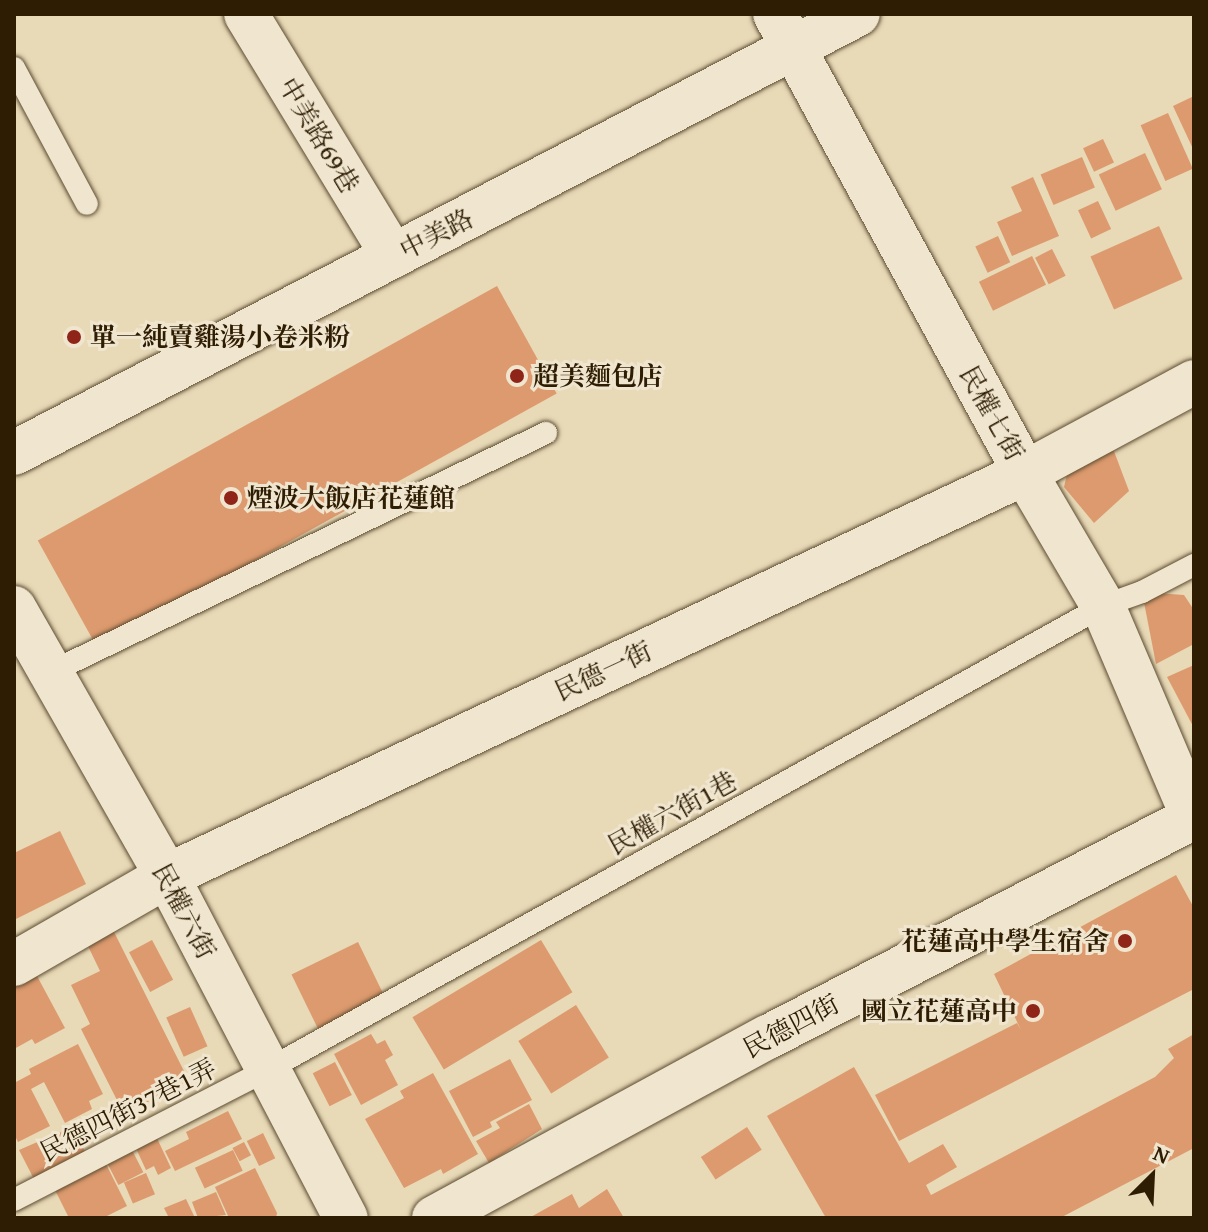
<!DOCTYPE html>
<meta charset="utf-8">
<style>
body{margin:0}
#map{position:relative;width:1208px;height:1232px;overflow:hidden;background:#e8d9b7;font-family:"Gentium Book Plus","Noto Serif TC",serif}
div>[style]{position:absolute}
.building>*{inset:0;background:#dd9a6e;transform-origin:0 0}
.roads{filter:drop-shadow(0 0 2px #5c4c30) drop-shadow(0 0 2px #5c4c30)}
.lane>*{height:22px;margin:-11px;padding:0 11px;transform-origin:11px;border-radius:11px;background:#f0e6d0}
.street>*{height:44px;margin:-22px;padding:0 22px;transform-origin:22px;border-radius:22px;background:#f0e6d0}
.secondary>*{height:44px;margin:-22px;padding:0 22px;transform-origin:22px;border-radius:22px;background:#f0e6d0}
.dots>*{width:22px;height:22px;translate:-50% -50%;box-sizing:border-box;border:4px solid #f0e6d0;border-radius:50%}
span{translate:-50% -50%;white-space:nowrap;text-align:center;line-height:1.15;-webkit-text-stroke:6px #f0e6d0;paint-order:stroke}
.street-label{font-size:26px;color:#2e1d03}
.poi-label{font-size:26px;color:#2e1d03;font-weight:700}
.left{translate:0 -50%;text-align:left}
.right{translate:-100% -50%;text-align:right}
.frame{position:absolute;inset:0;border:16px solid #2e1d03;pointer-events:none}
.north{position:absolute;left:1112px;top:1136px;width:80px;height:80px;-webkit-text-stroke:6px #f0e6d0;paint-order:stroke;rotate:24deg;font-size:22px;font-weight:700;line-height:32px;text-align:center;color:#2e1d03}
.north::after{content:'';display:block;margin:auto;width:28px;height:36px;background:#2e1d03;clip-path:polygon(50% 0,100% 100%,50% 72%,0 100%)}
</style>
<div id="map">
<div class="building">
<div style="clip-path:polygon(1194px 96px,1194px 151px,1173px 106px)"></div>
<div style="left:1168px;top:113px;width:61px;height:30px;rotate:66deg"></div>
<div style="left:1103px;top:139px;width:26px;height:22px;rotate:65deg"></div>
<div style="left:1145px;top:153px;width:40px;height:51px;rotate:65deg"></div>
<div style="left:1082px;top:157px;width:33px;height:45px;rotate:67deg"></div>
<div style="clip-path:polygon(1033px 177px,1059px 236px,1012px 256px,997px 222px,1022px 211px,1011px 187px)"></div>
<div style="left:1098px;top:201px;width:31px;height:22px;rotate:65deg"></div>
<div style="left:1159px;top:226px;width:58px;height:75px;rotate:66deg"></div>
<div style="left:998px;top:236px;width:29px;height:25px;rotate:65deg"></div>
<div style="left:1052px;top:249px;width:30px;height:19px;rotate:63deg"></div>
<div style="left:1032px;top:256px;width:32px;height:59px;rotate:64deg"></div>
<div style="left:497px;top:286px;width:123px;height:525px;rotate:61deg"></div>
<div style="clip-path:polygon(1112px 446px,1129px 491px,1094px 523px,1064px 487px,1069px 466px)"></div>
<div style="clip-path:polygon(1142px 592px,1184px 595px,1194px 610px,1194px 644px,1156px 664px)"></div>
<div style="clip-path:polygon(1194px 665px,1194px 728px,1167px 677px)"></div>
<div style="clip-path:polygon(60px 831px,86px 884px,14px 920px,14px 853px)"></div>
<div style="clip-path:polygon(1176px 875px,1194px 908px,1194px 989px,899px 1141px,875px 1095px,1017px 1023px,1021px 1030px,994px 974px)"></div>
<div style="clip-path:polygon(113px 930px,189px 1081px,124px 1114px,81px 1029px,90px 1024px,71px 985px,100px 971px,87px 944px)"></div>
<div style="left:152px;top:940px;width:45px;height:26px;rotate:62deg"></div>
<div style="left:541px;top:940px;width:61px;height:150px;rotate:59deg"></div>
<div style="left:358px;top:942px;width:60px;height:74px;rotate:64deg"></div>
<div style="clip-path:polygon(14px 973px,37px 976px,65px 1028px,35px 1044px,32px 1039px,14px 1049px)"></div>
<div style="left:576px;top:1005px;width:62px;height:68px;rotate:58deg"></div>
<div style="left:190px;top:1007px;width:43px;height:26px;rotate:66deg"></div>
<div style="clip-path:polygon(371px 1034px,377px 1044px,385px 1040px,393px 1055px,385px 1060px,398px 1085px,361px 1105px,334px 1054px)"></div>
<div style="clip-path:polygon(1194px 1034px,1194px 1148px,1060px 1218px,826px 1218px,767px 1116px,854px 1067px,909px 1163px,943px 1144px,957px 1167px,926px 1185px,931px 1195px,1155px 1077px,1174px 1058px,1168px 1049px)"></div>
<div style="clip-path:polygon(78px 1044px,103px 1094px,89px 1101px,92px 1109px,65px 1123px,44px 1082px,31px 1089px,50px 1126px,18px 1142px,14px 1134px,14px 1083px,31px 1074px,29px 1069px)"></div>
<div style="clip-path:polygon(510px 1059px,532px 1100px,490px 1122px,492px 1127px,473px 1137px,449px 1091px)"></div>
<div style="left:335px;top:1062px;width:37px;height:25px;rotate:63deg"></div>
<div style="clip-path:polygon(433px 1073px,478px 1154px,443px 1174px,441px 1169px,404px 1188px,365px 1119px,404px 1098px,400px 1091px)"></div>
<div style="clip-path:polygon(529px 1104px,542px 1129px,489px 1163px,476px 1141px,500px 1128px,496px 1122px)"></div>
<div style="clip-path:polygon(228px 1111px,242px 1139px,175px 1171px,165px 1151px,189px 1139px,186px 1132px)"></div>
<div style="clip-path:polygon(72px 1127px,88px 1157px,37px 1185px,19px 1150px)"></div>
<div style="left:747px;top:1127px;width:27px;height:55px;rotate:57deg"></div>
<div style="left:263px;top:1133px;width:28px;height:18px;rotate:64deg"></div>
<div style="clip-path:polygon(155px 1134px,171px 1168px,158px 1175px,154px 1166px,146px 1170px,134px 1144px)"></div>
<div style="left:244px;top:1142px;width:15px;height:13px;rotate:62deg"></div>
<div style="left:132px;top:1150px;width:25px;height:28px;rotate:63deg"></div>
<div style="left:233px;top:1150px;width:23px;height:42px;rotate:65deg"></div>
<div style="clip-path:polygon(104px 1160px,127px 1206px,103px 1218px,69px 1218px,53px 1186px)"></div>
<div style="clip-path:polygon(255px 1168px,277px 1213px,276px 1218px,229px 1218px,215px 1187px)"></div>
<div style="left:146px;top:1173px;width:23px;height:24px;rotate:67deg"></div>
<div style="clip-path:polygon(607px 1189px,624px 1218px,529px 1218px,572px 1194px,579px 1208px)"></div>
<div style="clip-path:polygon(216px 1192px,226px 1215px,198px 1218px,192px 1202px)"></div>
<div style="clip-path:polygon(186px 1199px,195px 1218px,169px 1218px,164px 1208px)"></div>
</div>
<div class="roads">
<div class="lane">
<div style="left:14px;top:68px;width:154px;rotate:61.8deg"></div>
<div style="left:49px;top:673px;width:552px;rotate:-25.78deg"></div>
<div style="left:14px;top:1200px;width:284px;rotate:-27.2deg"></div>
<div style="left:267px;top:1070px;width:956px;rotate:-29.03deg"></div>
<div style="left:1103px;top:606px;width:41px;rotate:-19.7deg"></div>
<div style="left:1142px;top:592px;width:59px;rotate:-27.4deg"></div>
</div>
<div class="street">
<div style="left:246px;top:14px;width:283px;rotate:58.7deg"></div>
<div style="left:775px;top:14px;width:523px;rotate:61.42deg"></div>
<div style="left:1025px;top:473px;width:154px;rotate:59.6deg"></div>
<div style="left:1103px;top:606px;width:232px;rotate:66.9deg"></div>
<div style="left:14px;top:608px;width:309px;rotate:60.3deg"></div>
<div style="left:167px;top:876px;width:386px;rotate:62.4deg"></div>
<div style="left:14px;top:964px;width:177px;rotate:-29.9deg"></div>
<div style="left:167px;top:876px;width:948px;rotate:-25.16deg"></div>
<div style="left:1025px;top:473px;width:192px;rotate:-28.3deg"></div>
<div style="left:434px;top:1218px;width:380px;rotate:-28.5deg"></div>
<div style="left:768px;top:1037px;width:479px;rotate:-27.3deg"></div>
</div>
<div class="secondary">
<div style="left:14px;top:453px;width:951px;rotate:-27.48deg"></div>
</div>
</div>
<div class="dots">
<div style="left:74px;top:337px;background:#8f2418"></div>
<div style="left:517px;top:376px;background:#8f2418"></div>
<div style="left:231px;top:498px;background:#8f2418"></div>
<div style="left:1125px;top:941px;background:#8f2418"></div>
<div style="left:1033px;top:1011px;background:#8f2418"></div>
</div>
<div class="street-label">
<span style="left:319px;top:135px;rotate:59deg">中美路69巷</span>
<span style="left:436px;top:234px;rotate:-27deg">中美路</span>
<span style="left:992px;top:413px;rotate:61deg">民權七街</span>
<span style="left:603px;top:671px;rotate:-25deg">民德一街</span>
<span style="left:672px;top:813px;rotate:-29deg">民權六街1巷</span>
<span style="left:184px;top:911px;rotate:62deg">民權六街</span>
<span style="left:791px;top:1026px;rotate:-28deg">民德四街</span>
<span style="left:128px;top:1110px;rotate:-27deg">民德四街37巷1弄</span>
</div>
<div class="poi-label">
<span class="left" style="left:90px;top:337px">單一純賣雞湯小卷米粉</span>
<span class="left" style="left:533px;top:376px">超美麵包店</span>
<span class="left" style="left:247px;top:498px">煙波大飯店花蓮館</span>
<span class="right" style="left:1109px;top:941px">花蓮高中學生宿舍</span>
<span class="right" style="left:1017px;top:1011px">國立花蓮高中</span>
</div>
<div class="frame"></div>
<div class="north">N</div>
</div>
